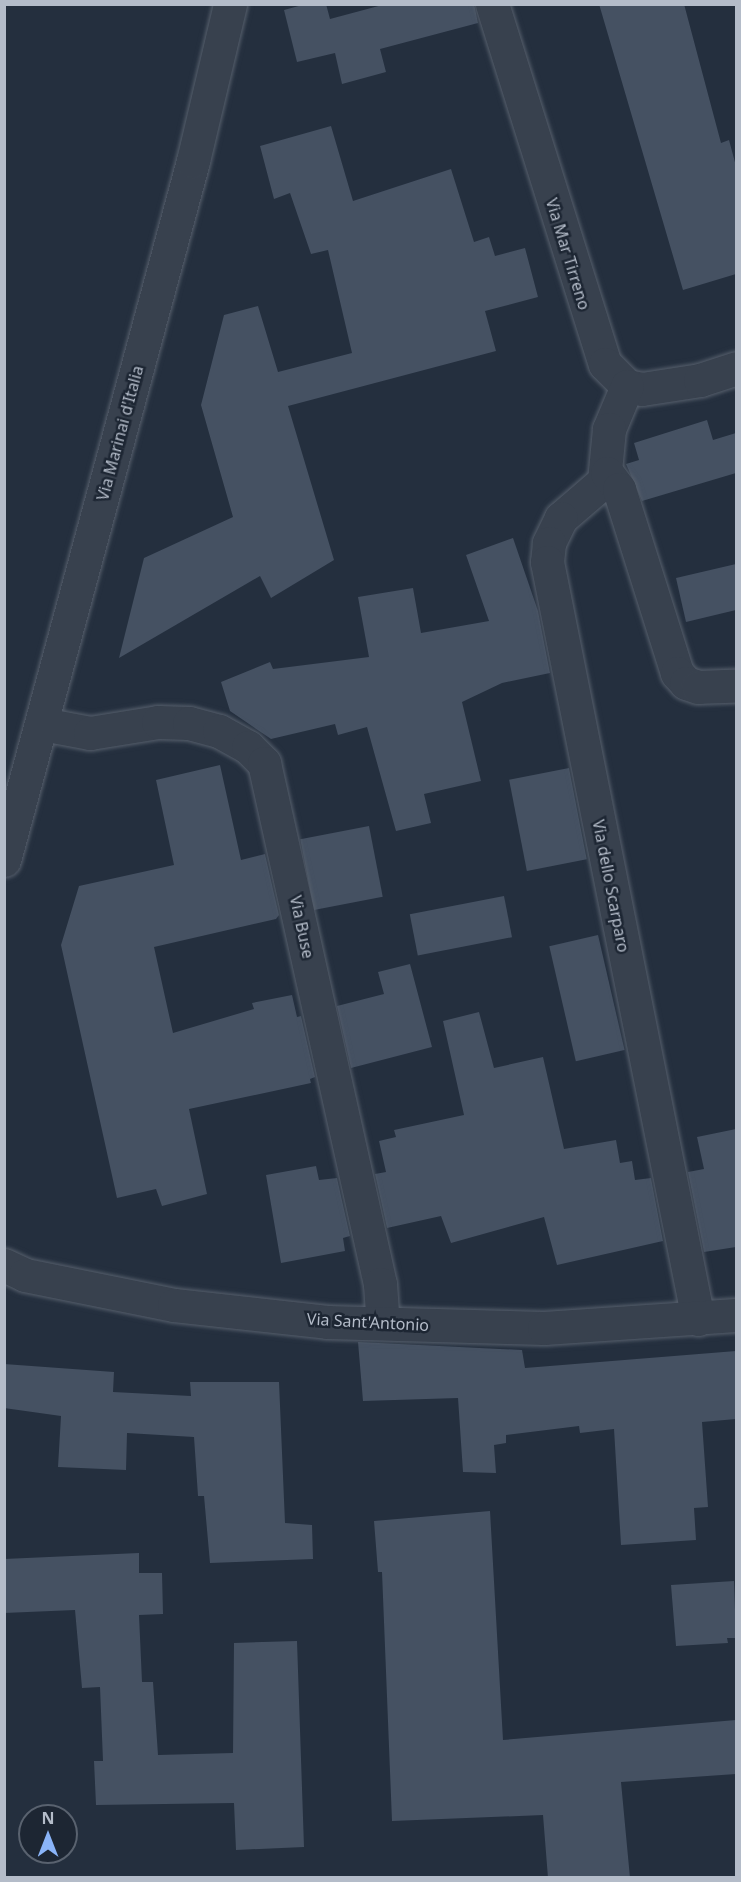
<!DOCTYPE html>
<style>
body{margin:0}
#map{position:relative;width:741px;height:1882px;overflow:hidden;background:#242f3e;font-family:"Noto Sans",sans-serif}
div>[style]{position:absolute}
.building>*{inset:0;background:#455162;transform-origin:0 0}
.roads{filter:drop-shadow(0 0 2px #565f6c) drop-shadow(0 0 2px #565f6c)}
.minor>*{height:33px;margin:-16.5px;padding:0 16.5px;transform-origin:16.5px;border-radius:16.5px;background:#38414e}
span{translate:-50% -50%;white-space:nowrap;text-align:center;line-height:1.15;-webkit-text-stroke:5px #1d2633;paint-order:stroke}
.street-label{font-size:16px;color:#b4bcc9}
.frame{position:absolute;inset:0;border:6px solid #b4bcc9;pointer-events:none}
.north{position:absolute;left:18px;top:1804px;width:60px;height:60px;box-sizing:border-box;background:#1d2633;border:2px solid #59626f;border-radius:50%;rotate:0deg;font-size:16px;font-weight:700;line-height:24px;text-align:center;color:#b4bcc9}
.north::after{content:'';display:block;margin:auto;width:21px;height:27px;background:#8ab4f8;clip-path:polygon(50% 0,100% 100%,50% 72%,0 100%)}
</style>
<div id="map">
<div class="building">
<div style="clip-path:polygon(306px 4px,326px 4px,330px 19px,386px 4px,474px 4px,478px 23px,380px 49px,386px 72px,342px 84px,335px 53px,297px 62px,284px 10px)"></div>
<div style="clip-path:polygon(599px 4px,684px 4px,721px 143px,729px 140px,736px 166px,736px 274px,683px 290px)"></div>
<div style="clip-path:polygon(331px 126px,353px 201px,451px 169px,474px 242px,489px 237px,495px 256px,525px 248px,538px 297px,485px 311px,496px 351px,288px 406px,334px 560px,271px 598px,260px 576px,119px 658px,144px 558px,233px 517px,201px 405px,224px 315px,258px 306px,278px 372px,352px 353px,328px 250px,311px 254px,290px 193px,274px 199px,260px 146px)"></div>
<div style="clip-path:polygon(707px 420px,713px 440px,736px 433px,736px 473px,642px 501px,626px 464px,639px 460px,634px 443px)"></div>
<div style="clip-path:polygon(513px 538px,538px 611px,550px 673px,502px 683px,462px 702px,481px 781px,424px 794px,431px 823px,396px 831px,367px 727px,338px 735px,335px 724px,271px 739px,230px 711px,221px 682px,270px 662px,273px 669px,369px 657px,358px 597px,413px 588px,421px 633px,489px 621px,466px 555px)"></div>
<div style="clip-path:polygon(736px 564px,736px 610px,686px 622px,676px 578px)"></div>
<div style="clip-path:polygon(220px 765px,241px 860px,265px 854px,279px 915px,276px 919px,154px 947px,173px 1033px,254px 1009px,252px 1003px,292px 995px,297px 1017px,301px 1016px,315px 1077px,310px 1079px,311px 1083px,189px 1109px,207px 1194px,162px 1206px,156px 1189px,117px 1198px,61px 945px,79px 886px,174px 865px,156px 780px)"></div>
<div style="left:569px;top:768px;width:93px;height:61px;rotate:79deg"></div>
<div style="left:369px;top:826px;width:72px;height:70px;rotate:79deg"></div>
<div style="left:504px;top:896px;width:42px;height:96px;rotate:79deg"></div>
<div style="left:598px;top:935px;width:118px;height:50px;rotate:77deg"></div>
<div style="clip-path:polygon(410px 964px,432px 1047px,351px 1068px,337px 1006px,384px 994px,378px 972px)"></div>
<div style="clip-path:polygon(479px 1012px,494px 1068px,543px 1057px,564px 1149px,616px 1140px,620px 1163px,632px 1161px,635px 1180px,651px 1178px,663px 1241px,557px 1265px,544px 1217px,451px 1243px,441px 1216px,387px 1228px,375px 1174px,386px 1172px,379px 1141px,396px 1137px,394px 1130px,464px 1115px,443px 1021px)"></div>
<div style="clip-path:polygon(736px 1129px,736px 1247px,704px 1252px,688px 1172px,704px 1169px,697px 1137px)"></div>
<div style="clip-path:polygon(316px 1166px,319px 1180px,337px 1178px,350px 1236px,343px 1238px,345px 1251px,281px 1263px,266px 1175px)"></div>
<div style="clip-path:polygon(358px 1342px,522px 1350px,525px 1368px,736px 1351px,736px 1419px,702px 1422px,708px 1507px,694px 1508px,696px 1540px,621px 1545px,614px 1429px,580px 1433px,579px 1426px,506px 1435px,506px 1443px,494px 1445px,496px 1473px,463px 1472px,458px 1398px,363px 1401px)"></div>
<div style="clip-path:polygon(4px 1364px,114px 1372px,113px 1392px,191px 1396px,190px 1382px,279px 1382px,285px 1523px,312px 1525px,313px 1559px,210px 1563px,204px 1496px,198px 1496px,194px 1437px,127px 1433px,126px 1470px,58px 1467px,61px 1416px,4px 1408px)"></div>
<div style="clip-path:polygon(490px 1511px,503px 1740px,736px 1720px,736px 1774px,621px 1782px,630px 1878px,548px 1878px,543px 1815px,392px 1821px,382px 1572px,378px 1572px,374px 1521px)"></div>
<div style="clip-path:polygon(139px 1553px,139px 1573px,162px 1573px,163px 1614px,139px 1615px,142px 1682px,153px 1682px,158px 1755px,233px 1753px,234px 1643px,297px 1641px,304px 1847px,236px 1850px,234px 1803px,96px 1805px,94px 1761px,103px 1761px,100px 1687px,82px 1688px,75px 1610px,4px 1613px,4px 1559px)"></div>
<div style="clip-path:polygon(734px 1581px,736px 1638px,727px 1638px,728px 1643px,676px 1646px,671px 1585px)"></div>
</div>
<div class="roads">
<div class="minor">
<div style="left:492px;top:4px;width:377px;rotate:72.6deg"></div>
<div style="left:605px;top:364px;width:31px;rotate:45deg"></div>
<div style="left:627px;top:386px;width:15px;rotate:11deg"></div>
<div style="left:642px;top:389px;width:59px;rotate:-8.8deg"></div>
<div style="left:700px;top:380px;width:38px;rotate:-18deg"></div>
<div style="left:627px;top:386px;width:47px;rotate:112.7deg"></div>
<div style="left:609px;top:429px;width:52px;rotate:95.5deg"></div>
<div style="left:604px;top:481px;width:57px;rotate:139.3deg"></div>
<div style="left:561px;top:518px;width:28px;rotate:116deg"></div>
<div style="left:549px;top:543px;width:19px;rotate:96deg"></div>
<div style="left:547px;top:562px;width:772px;rotate:78.72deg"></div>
<div style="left:607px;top:473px;width:20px;rotate:53deg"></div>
<div style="left:619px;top:489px;width:193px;rotate:72.5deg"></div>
<div style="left:677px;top:673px;width:13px;rotate:48deg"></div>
<div style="left:686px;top:683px;width:13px;rotate:18deg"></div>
<div style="left:698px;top:687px;width:38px;rotate:-2deg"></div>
<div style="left:42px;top:724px;width:49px;rotate:10.6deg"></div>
<div style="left:90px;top:733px;width:69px;rotate:-9.2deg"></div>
<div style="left:158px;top:722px;width:31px;rotate:2deg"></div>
<div style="left:189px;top:723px;width:31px;rotate:15deg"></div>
<div style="left:219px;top:731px;width:33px;rotate:29deg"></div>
<div style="left:248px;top:747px;width:23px;rotate:45deg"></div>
<div style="left:264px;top:763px;width:534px;rotate:77.45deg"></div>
<div style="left:380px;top:1284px;width:39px;rotate:86deg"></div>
<div style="left:4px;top:860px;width:724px;rotate:-74.87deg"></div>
<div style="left:193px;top:161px;width:161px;rotate:-76.7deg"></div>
<div style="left:4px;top:1265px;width:23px;rotate:25deg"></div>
<div style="left:25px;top:1275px;width:152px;rotate:11.4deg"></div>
<div style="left:174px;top:1305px;width:154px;rotate:6.3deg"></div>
<div style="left:327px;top:1322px;width:217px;rotate:1.6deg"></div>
<div style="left:544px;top:1328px;width:192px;rotate:-3.9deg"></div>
</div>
</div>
<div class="street-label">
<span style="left:568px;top:254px;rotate:73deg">Via Mar Tirreno</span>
<span style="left:120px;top:433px;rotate:-75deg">Via Marinai d'Italia</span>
<span style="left:611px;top:886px;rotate:79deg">Via dello Scarparo</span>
<span style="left:302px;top:927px;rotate:78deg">Via Buse</span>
<span style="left:368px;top:1322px;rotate:3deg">Via Sant'Antonio</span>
</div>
<div class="frame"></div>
<div class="north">N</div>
</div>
